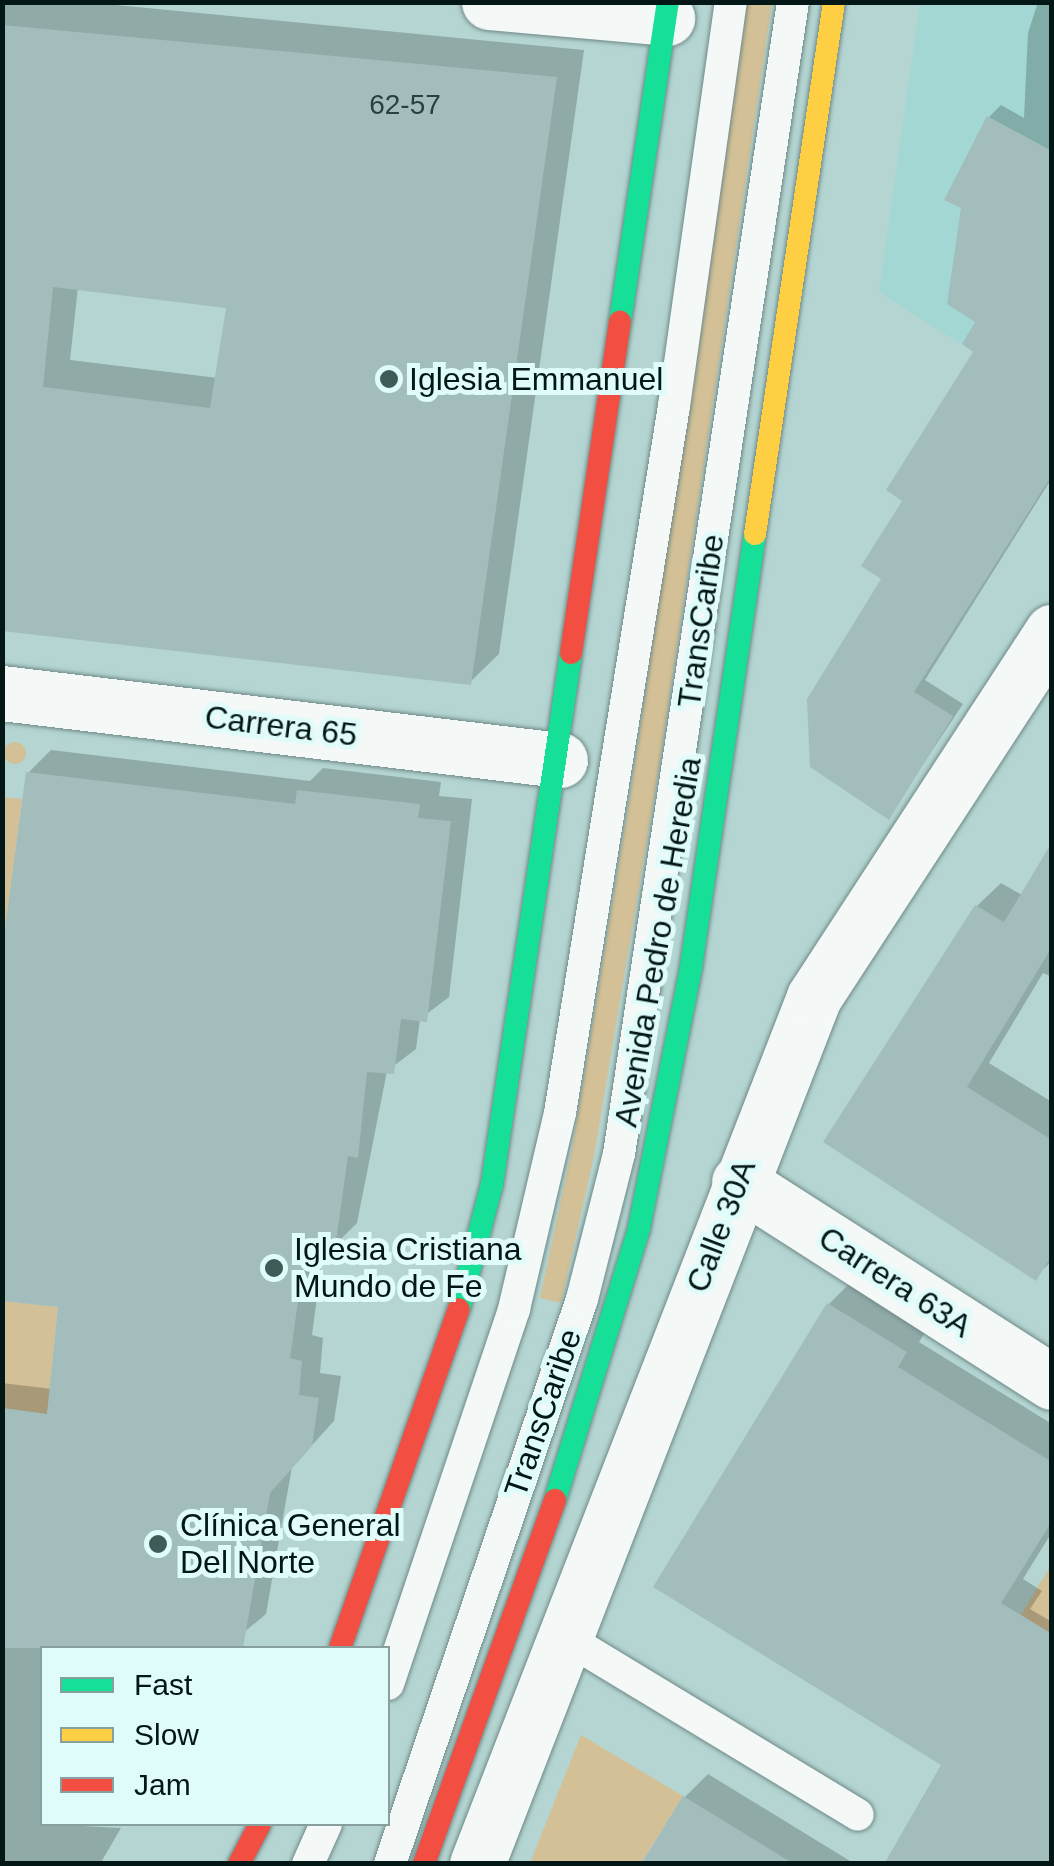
<!DOCTYPE html>
<meta charset="utf-8">
<style>
body{margin:0}
#map{position:relative;width:1054px;height:1866px;overflow:hidden;background:#b4d5d2;font-family:Arial,sans-serif}
div>[style]{position:absolute}
.built>*{inset:0;background:#a2d7d3}
.green>*{inset:0;background:#d3c096}
.round{border-radius:50%}
.shadow>*{inset:0;background:#0003}
.building>*{inset:0;background:#a3bdbd}
.roads{filter:drop-shadow(0 0 2px #6f8987) drop-shadow(0 0 2px #6f8987)}
.lane>*{height:32px;margin:-16px;padding:0 16px;transform-origin:16px;border-radius:16px;background:#f4f9f8}
.street>*{height:55px;margin:-27.5px;padding:0 27.5px;transform-origin:27.5px;border-radius:27.5px;background:#f4f9f8}
.fast>*{height:22px;margin:-11px;padding:0 11px;transform-origin:11px;border-radius:11px;background:#16e098}
.slow>*{height:22px;margin:-11px;padding:0 11px;transform-origin:11px;border-radius:11px;background:#ffcf43}
.jam>*{height:22px;margin:-11px;padding:0 11px;transform-origin:11px;border-radius:11px;background:#f24e42}
.dots>*{width:28px;height:28px;translate:-50% -50%;box-sizing:border-box;border:5px solid #e0fcfa;border-radius:50%}
span{translate:-50% -50%;white-space:nowrap;text-align:center;line-height:1.15;-webkit-text-stroke:10px #e0fcfa;paint-order:stroke}
.number-label{font-size:28px;color:#2b4140}
.number-label span{-webkit-text-stroke-width:0}
.poi-label{font-size:32px;color:#021716}
.left{translate:0 -50%;text-align:left}
.street-label{font-size:32px;color:#021716}
.frame{position:absolute;inset:0;border:5px solid #021716;pointer-events:none}
.legend{position:absolute;left:40px;top:1646px;width:350px;height:180px;box-sizing:border-box;background:#e0fcfa;border:2px solid #87a09f;margin:0;padding:12px 18px;list-style:none;font-size:30px;color:#021716}
.legend li{display:flex;align-items:center;gap:20px;height:50px}
.legend b{width:50px;border:2px solid #87a09f}
</style>
<div id="map">
<div class="built">
<div style="clip-path:polygon(920px 3px,1051px 3px,1051px 401px,879px 292px)"></div>
</div>
<div class="green">
<div style="clip-path:polygon(747px 3px,772px 3px,658px 774px,594px 1156px,561px 1303px,540px 1298px,572px 1149px,632px 783px)"></div>
<div class="round" style="left:4px;top:742px;width:22px;height:22px"></div>
<div style="clip-path:polygon(2px 797px,22px 799px,3px 953px)"></div>
<div style="clip-path:polygon(3px 1301px,58px 1307px,47px 1414px,3px 1408px)"></div>
<div style="clip-path:polygon(1051px 1565px,1051px 1634px,1021px 1615px)"></div>
<div style="clip-path:polygon(581px 1735px,683px 1796px,641px 1863px,530px 1863px)"></div>
</div>
<div class="shadow">
<div style="clip-path:polygon(evenodd,2px 2px,85px 2px,584px 50px,499px 654px,470px 682px,2px 628px,2px 2px,78px 287px,229px 306px,218px 378px,70px 360px,78px 287px)"></div>
<div style="clip-path:polygon(1038px 2px,1052px 2px,1052px 478px,925px 680px,963px 704px,888px 817px,906px 500px,977px 351px,989px 117px,1001px 105px,1024px 118px,1028px 33px)"></div>
<div style="clip-path:polygon(51px 750px,310px 781px,323px 768px,441px 782px,439px 796px,472px 799px,449px 997px,420px 1019px,416px 1049px,387px 1071px,357px 1223px,334px 1246px,324px 1244px,312px 1335px,323px 1338px,320px 1373px,341px 1376px,334px 1421px,292px 1467px,266px 1614px,225px 1648px,42px 1648px,42px 1824px,121px 1828px,100px 1864px,2px 1864px,2px 1383px,52px 1389px,60px 1305px,2px 1298px,2px 928px,8px 929px,28px 773px)"></div>
<div style="clip-path:polygon(1052px 846px,1052px 977px,1043px 973px,989px 1063px,1052px 1102px,1052px 1261px,1035px 1277px,827px 1141px,977px 906px,1001px 883px,1022px 895px)"></div>
<div style="clip-path:polygon(852px 1281px,928px 1328px,919px 1342px,1052px 1424px,1052px 1532px,1023px 1579px,1042px 1591px,1030px 1609px,1052px 1622px,1052px 1864px,945px 1764px,829px 1304px)"></div>
<div style="clip-path:polygon(708px 1774px,855px 1864px,644px 1864px,685px 1797px)"></div>
</div>
<div class="building">
<div style="clip-path:polygon(evenodd,2px 25px,557px 77px,471px 685px,2px 631px,2px 25px,53px 287px,226px 308px,210px 408px,43px 387px,53px 287px)"></div>
<div style="clip-path:polygon(987px 116px,1052px 151px,1052px 475px,914px 692px,953px 716px,889px 820px,810px 767px,807px 699px,881px 579px,861px 566px,902px 501px,886px 490px,973px 352px,962px 344px,975px 322px,947px 304px,961px 208px,944px 200px)"></div>
<div style="clip-path:polygon(26px 772px,295px 804px,297px 790px,420px 804px,418px 818px,451px 821px,427px 1022px,401px 1019px,394px 1074px,367px 1072px,358px 1158px,348px 1156px,335px 1248px,306px 1245px,290px 1358px,302px 1361px,299px 1395px,319px 1398px,312px 1446px,270px 1493px,243px 1648px,2px 1648px,2px 1408px,47px 1414px,58px 1307px,2px 1301px,2px 951px)"></div>
<div style="clip-path:polygon(1052px 842px,1052px 947px,967px 1087px,1052px 1140px,1052px 1255px,1036px 1281px,823px 1142px,975px 905px,1004px 922px)"></div>
<div style="clip-path:polygon(827px 1303px,907px 1352px,898px 1367px,1052px 1462px,1052px 1521px,1001px 1603px,1052px 1634px,1052px 1864px,884px 1864px,941px 1765px,653px 1587px)"></div>
<div style="clip-path:polygon(683px 1796px,794px 1864px,641px 1864px)"></div>
</div>
<div class="roads">
<div class="lane">
<div style="left:566px;top:1638px;width:341px;rotate:31.2deg"></div>
<div style="left:388px;top:1684px;width:396px;rotate:-71.4deg"></div>
<div style="left:514px;top:1309px;width:201px;rotate:-76.8deg"></div>
<div style="left:560px;top:1113px;width:716px;rotate:-80.84deg"></div>
<div style="left:674px;top:406px;width:408px;rotate:-82deg"></div>
<div style="left:308px;top:1864px;width:44px;rotate:-65.8deg"></div>
<div style="left:390px;top:1864px;width:597px;rotate:-71.23deg"></div>
<div style="left:582px;top:1299px;width:150px;rotate:-75.7deg"></div>
<div style="left:619px;top:1154px;width:1165px;rotate:-81.41deg"></div>
</div>
<div class="street">
<div style="left:489px;top:2px;width:179px;rotate:5.1deg"></div>
<div style="left:2px;top:693px;width:562px;rotate:6.85deg"></div>
<div style="left:739px;top:1182px;width:371px;rotate:32.6deg"></div>
<div style="left:477px;top:1864px;width:930px;rotate:-68.76deg"></div>
<div style="left:814px;top:997px;width:436px;rotate:-56.9deg"></div>
</div>
<div class="fast">
<div style="left:620px;top:322px;width:324px;rotate:-81.5deg"></div>
<div style="left:459px;top:1309px;width:129px;rotate:-75.2deg"></div>
<div style="left:492px;top:1184px;width:537px;rotate:-81.54deg"></div>
<div style="left:555px;top:1500px;width:285px;rotate:-72.8deg"></div>
<div style="left:639px;top:1228px;width:266px;rotate:-78.7deg"></div>
<div style="left:691px;top:967px;width:438px;rotate:-81.6deg"></div>
</div>
<div class="slow">
<div style="left:755px;top:534px;width:538px;rotate:-81.55deg"></div>
</div>
<div class="jam">
<div style="left:571px;top:653px;width:335px;rotate:-81.6deg"></div>
<div style="left:340px;top:1648px;width:359px;rotate:-70.7deg"></div>
<div style="left:239px;top:1864px;width:45px;rotate:-62.3deg"></div>
<div style="left:424px;top:1864px;width:387px;rotate:-70.2deg"></div>
</div>
</div>
<div class="dots">
<div style="left:389px;top:379px;background:#405a58"></div>
<div style="left:274px;top:1268px;background:#405a58"></div>
<div style="left:158px;top:1544px;background:#405a58"></div>
</div>
<div class="number-label">
<span style="left:405px;top:105px">62-57</span>
</div>
<div class="poi-label">
<span class="left" style="left:409px;top:379px">Iglesia Emmanuel</span>
<span class="left" style="left:294px;top:1268px">Iglesia Cristiana<br>Mundo de Fe</span>
<span class="left" style="left:180px;top:1544px">Clínica General<br>Del Norte</span>
</div>
<div class="street-label">
<span style="left:701px;top:621px;rotate:-82deg">TransCaribe</span>
<span style="left:281px;top:726px;rotate:7deg">Carrera 65</span>
<span style="left:658px;top:942px;rotate:-80deg">Avenida Pedro de Heredia</span>
<span style="left:721px;top:1226px;rotate:-69deg">Calle 30A</span>
<span style="left:895px;top:1282px;rotate:33deg">Carrera 63A</span>
<span style="left:543px;top:1413px;rotate:-71deg">TransCaribe</span>
</div>
<div class="frame"></div>
<ul class="legend">
<li><b style="height:12px;background:#16e098"></b>Fast</li>
<li><b style="height:12px;background:#ffcf43"></b>Slow</li>
<li><b style="height:12px;background:#f24e42"></b>Jam</li>
</ul>
</div>
